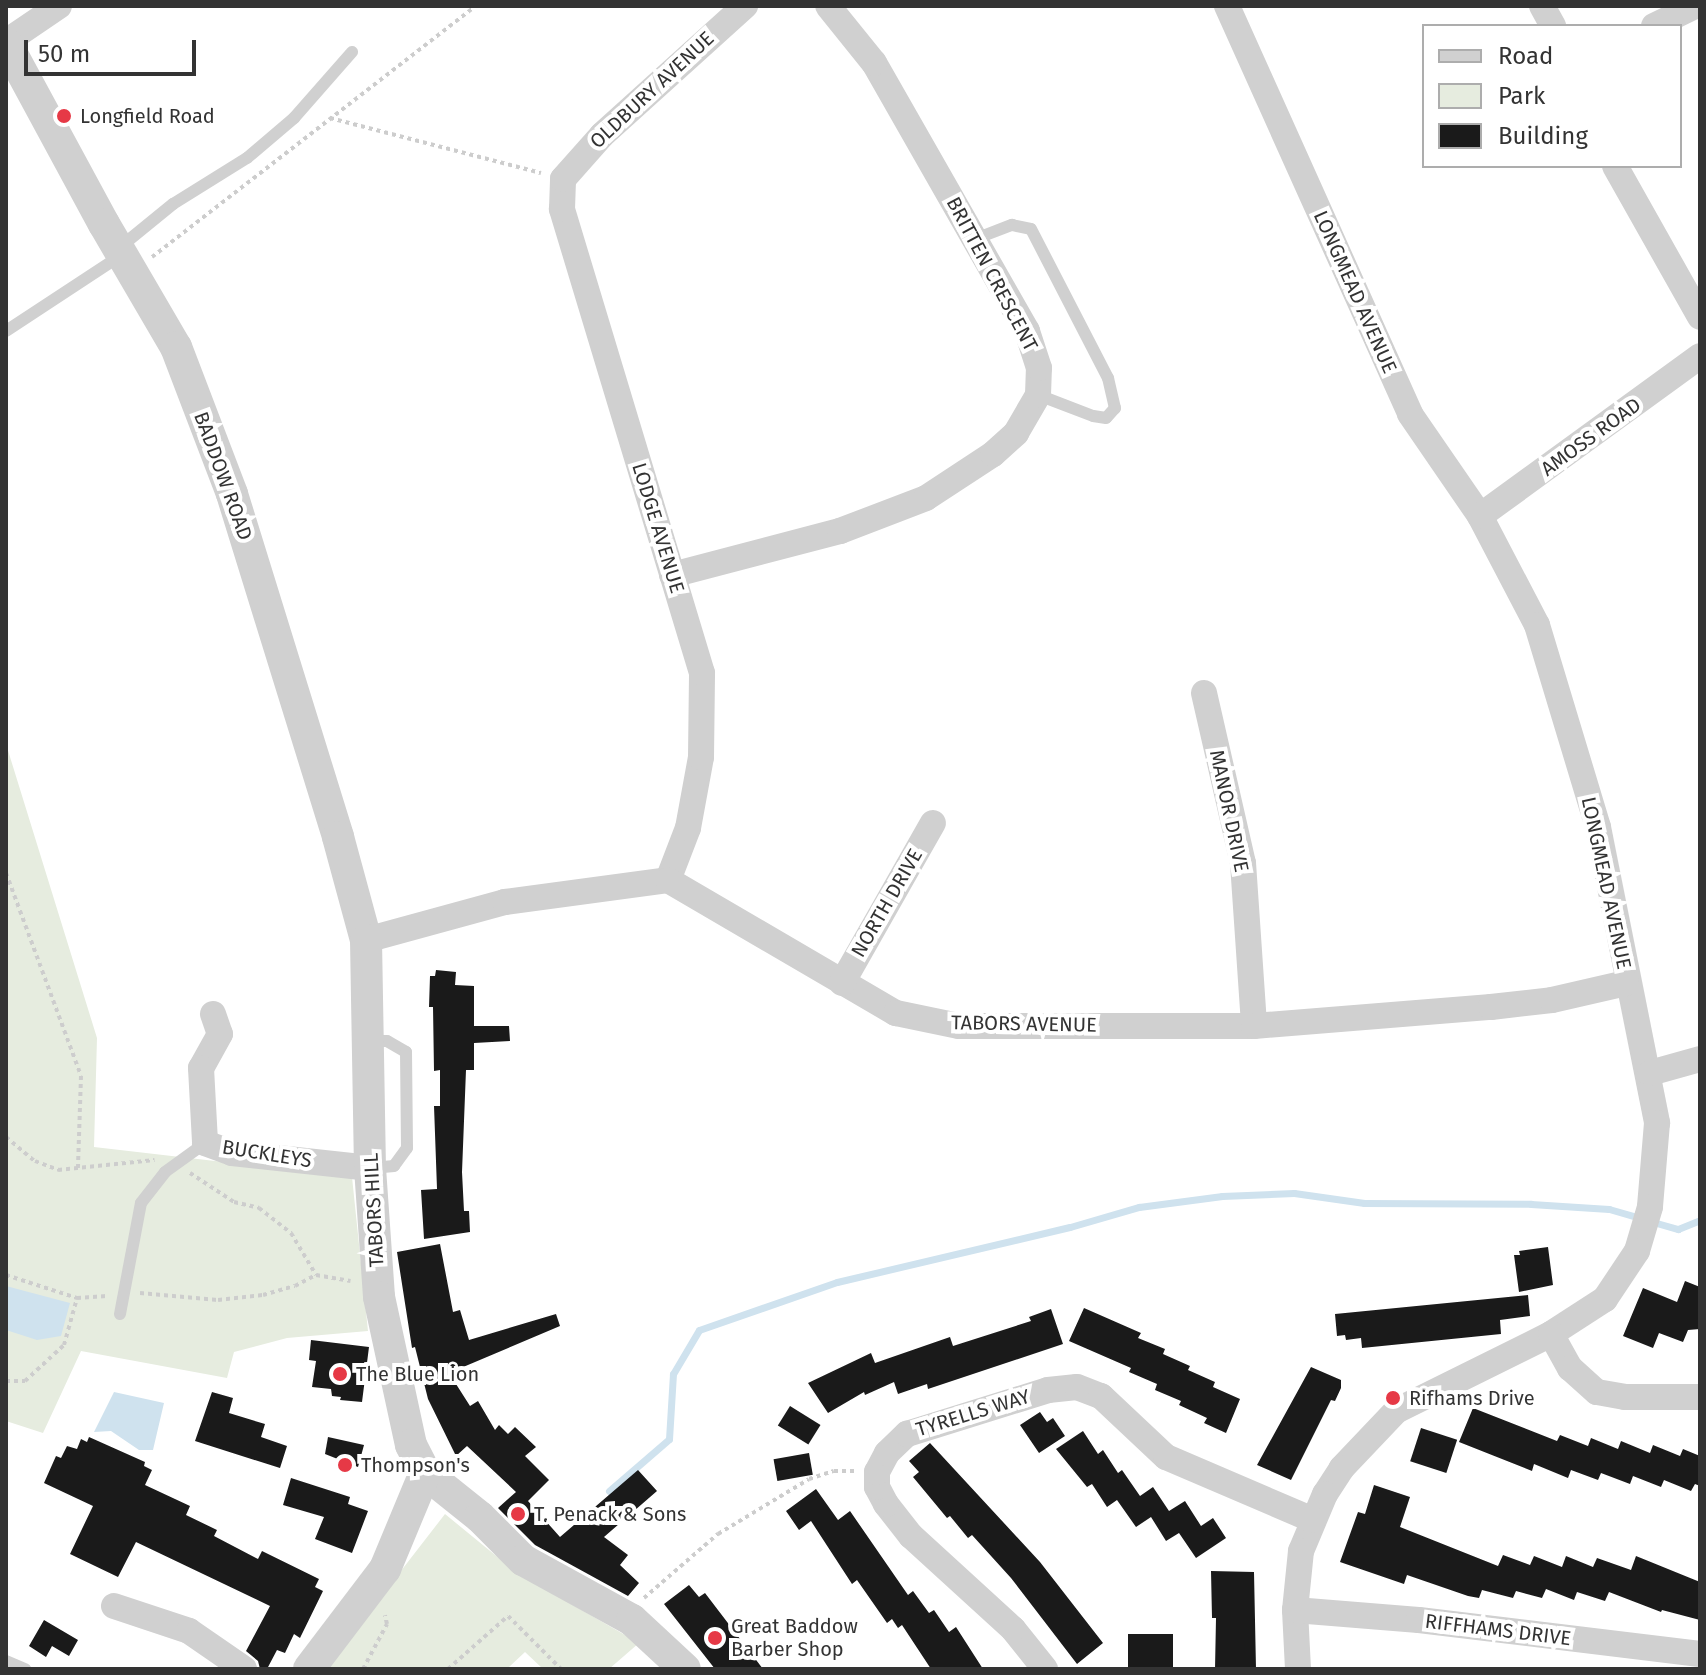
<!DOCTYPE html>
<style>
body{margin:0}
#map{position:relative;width:1706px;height:1675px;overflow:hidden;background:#fff;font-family:"Fira Sans",sans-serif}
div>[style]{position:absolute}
.green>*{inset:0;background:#e6ecdf}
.water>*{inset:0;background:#cfe2ee}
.stream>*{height:7px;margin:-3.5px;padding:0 3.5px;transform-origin:3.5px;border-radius:3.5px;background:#cfe2ee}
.building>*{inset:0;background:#1a1a1a;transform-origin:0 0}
.path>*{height:4px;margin-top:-2px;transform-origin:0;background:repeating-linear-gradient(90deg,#cdcdcd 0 4px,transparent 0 8px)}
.service>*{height:12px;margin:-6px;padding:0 6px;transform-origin:6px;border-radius:6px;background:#d0d0d0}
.minor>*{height:26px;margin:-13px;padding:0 13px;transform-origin:13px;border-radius:13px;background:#d0d0d0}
.tertiary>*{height:32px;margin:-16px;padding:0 16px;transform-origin:16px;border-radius:16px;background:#d0d0d0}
.dots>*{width:22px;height:22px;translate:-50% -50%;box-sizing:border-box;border:4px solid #fff;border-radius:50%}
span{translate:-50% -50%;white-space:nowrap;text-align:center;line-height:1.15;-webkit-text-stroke:8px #fff;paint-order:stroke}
.street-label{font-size:20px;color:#333}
.poi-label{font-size:20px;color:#333}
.left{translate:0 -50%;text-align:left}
.frame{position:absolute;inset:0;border:8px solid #333;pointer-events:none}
.legend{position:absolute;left:1422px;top:24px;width:260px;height:144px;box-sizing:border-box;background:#fff;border:2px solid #adadad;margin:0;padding:10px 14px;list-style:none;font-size:24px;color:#333}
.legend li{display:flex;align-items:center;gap:16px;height:40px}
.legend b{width:40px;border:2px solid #adadad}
.scale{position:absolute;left:24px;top:40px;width:172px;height:36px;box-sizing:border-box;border:4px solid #333;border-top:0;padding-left:10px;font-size:24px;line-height:28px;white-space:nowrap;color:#333;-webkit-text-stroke:6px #fff;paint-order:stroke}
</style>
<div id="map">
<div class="green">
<div style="clip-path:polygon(6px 744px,97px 1038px,94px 1147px,352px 1177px,368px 1331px,287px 1338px,234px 1352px,227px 1378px,81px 1351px,43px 1433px,6px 1421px)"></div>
<div style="clip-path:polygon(445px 1514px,517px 1573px,639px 1643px,609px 1669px,543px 1669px,525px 1652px,507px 1669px,325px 1669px)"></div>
</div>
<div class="water">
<div style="clip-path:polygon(6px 1286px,70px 1303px,61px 1336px,37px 1340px,6px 1330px)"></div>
<div style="clip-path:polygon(114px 1392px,164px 1403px,153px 1450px,139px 1450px,111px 1431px,94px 1432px)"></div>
</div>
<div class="stream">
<div style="left:1653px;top:1222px;width:26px;rotate:16deg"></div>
<div style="left:1678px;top:1229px;width:24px;rotate:-22deg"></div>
<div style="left:609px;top:1491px;width:79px;rotate:-40.9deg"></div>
<div style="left:669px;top:1439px;width:65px;rotate:-86.5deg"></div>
<div style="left:673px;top:1374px;width:51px;rotate:-59.4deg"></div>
<div style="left:699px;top:1330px;width:146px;rotate:-19.2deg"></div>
<div style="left:837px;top:1282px;width:239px;rotate:-13.3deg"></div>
<div style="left:1070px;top:1227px;width:72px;rotate:-16.2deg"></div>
<div style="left:1139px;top:1207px;width:84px;rotate:-7.5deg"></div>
<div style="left:1222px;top:1196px;width:72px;rotate:-2.4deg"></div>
<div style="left:1294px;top:1193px;width:71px;rotate:8.1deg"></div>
<div style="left:1364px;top:1203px;width:167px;rotate:0.3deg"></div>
<div style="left:1531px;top:1204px;width:78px;rotate:3.7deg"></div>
<div style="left:1609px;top:1209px;width:33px;rotate:16deg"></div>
</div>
<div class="building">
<div style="clip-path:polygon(436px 970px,456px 972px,455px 985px,474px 986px,474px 1026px,509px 1026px,510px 1041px,474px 1043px,474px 1070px,466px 1070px,462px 1172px,464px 1211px,469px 1211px,470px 1232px,424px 1239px,421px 1190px,437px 1189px,434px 1106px,440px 1106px,440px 1070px,434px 1071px,433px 1007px,429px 1007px,430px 976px,435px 976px)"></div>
<div style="clip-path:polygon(440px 1244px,453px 1312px,460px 1310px,469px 1340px,556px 1314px,560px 1326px,449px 1373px,470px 1406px,478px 1401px,495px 1430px,499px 1425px,508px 1434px,515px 1427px,536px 1447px,525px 1456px,549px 1480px,528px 1501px,560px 1537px,638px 1470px,657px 1491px,604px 1537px,628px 1555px,620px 1565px,639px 1583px,628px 1596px,535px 1545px,498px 1508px,516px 1492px,467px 1446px,456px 1456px,428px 1399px,415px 1347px,412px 1348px,397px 1252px)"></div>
<div style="clip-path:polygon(1548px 1247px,1553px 1285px,1519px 1292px,1514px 1255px,1520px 1255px,1519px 1251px)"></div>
<div style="clip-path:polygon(1685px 1281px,1700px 1287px,1700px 1329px,1688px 1330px,1683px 1342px,1659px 1333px,1653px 1348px,1623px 1336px,1643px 1288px,1677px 1302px)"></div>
<div style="clip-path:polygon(1528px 1295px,1530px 1316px,1500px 1320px,1501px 1334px,1362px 1348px,1361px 1338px,1346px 1340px,1345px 1335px,1337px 1336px,1335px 1314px)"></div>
<div style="clip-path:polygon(1084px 1308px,1141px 1333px,1138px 1338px,1165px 1349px,1163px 1354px,1190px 1366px,1188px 1370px,1215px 1382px,1213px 1387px,1240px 1399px,1226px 1433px,1204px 1423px,1207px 1418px,1179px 1405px,1181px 1401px,1155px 1390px,1157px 1384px,1129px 1372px,1131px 1368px,1069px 1341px)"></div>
<div style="clip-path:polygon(1051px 1309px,1063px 1344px,928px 1389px,927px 1384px,898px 1394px,894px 1382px,865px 1395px,864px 1392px,828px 1413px,808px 1383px,871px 1353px,875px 1363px,950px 1337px,953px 1346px,1031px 1321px,1029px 1317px)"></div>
<div style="clip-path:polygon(311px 1340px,369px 1347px,362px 1402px,340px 1400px,341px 1397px,332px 1396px,331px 1389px,312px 1387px,316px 1361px,309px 1360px)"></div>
<div style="clip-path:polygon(1311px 1367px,1341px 1380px,1341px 1388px,1335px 1401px,1331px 1400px,1291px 1480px,1257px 1465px)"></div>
<div style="clip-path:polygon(212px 1392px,233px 1398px,229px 1413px,265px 1424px,261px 1437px,287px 1446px,280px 1468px,195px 1441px)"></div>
<div style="left:790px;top:1406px;width:36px;height:23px;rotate:32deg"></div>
<div style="clip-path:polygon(1473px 1408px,1557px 1441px,1560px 1435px,1588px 1446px,1591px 1438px,1618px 1449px,1621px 1441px,1650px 1453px,1653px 1445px,1680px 1456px,1683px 1449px,1700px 1456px,1700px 1486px,1695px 1484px,1691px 1491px,1664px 1480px,1661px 1487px,1633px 1476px,1630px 1484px,1601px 1473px,1598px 1480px,1571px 1470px,1568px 1478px,1534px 1464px,1532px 1471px,1459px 1442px)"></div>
<div style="clip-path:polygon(1040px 1412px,1047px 1422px,1053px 1418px,1065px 1436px,1039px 1453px,1020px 1425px)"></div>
<div style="left:1421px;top:1428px;width:38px;height:35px;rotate:18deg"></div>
<div style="clip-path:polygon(1083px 1431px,1098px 1454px,1103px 1450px,1118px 1473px,1122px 1470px,1140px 1496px,1153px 1487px,1169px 1511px,1185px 1501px,1201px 1526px,1213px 1518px,1226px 1538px,1196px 1558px,1179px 1533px,1166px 1541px,1151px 1517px,1136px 1527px,1117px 1500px,1107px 1507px,1092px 1484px,1087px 1487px,1056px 1449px)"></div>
<div style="clip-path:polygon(89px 1437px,145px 1462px,144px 1466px,152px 1470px,145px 1485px,190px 1506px,186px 1515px,217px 1530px,214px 1536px,258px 1559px,262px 1551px,319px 1579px,315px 1587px,323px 1591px,300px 1638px,294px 1634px,285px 1653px,277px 1650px,267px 1669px,260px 1669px,258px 1661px,246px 1651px,270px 1606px,136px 1542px,118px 1577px,70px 1554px,93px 1506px,44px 1483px,56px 1456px,61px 1458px,67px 1446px,77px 1449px,81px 1439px,87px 1442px)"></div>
<div style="clip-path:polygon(328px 1437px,364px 1445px,358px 1467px,325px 1454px)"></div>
<div style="clip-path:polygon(930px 1443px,1040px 1562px,1103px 1643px,1077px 1664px,1011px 1578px,972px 1535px,968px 1538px,950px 1516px,947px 1518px,913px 1477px,919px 1472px,909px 1461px)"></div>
<div style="left:809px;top:1453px;width:22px;height:36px;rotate:80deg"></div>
<div style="clip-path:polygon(291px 1478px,350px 1497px,348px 1504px,368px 1511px,352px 1553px,315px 1539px,324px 1517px,283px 1505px)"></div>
<div style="clip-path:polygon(1374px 1485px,1410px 1497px,1400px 1527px,1498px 1566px,1503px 1555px,1530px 1565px,1534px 1556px,1562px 1567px,1566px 1556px,1593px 1567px,1597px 1558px,1631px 1570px,1636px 1556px,1700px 1582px,1700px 1620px,1662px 1610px,1661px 1612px,1609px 1592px,1605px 1601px,1577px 1592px,1574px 1600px,1546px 1589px,1542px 1598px,1516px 1591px,1513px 1598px,1482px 1590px,1479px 1598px,1468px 1596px,1407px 1575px,1404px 1584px,1340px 1562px,1358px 1512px,1365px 1514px)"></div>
<div style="clip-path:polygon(816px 1489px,838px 1520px,850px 1511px,908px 1595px,913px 1591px,929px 1613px,934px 1610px,949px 1632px,956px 1627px,983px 1669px,931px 1669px,902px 1625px,898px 1628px,892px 1619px,887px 1623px,857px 1580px,852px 1584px,811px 1521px,799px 1530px,786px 1511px)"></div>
<div style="clip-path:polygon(1211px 1571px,1254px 1572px,1256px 1669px,1215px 1669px,1216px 1618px,1212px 1618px)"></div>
<div style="clip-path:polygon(689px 1585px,699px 1597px,705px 1593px,763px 1669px,715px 1669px,664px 1604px)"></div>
<div style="clip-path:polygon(44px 1620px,78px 1640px,69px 1656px,52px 1646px,46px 1657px,29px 1646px)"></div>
<div style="left:1128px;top:1634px;width:45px;height:35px"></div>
</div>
<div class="path">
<div style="left:330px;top:118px;width:218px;rotate:14.6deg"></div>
<div style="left:152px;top:257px;width:410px;rotate:-37.8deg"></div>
<div style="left:6px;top:873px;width:216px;rotate:69.7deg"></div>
<div style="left:81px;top:1076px;width:92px;rotate:91.9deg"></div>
<div style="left:6px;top:1137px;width:38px;rotate:40deg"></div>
<div style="left:35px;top:1161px;width:25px;rotate:21deg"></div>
<div style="left:58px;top:1170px;width:97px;rotate:-5.9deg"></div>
<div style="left:190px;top:1173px;width:53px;rotate:33.4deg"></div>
<div style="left:234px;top:1202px;width:26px;rotate:13deg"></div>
<div style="left:259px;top:1208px;width:41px;rotate:38deg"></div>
<div style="left:291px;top:1233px;width:49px;rotate:59.2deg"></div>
<div style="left:316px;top:1275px;width:35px;rotate:10deg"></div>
<div style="left:6px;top:1275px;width:75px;rotate:17.9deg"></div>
<div style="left:77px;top:1298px;width:30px;rotate:-4deg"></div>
<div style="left:140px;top:1293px;width:78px;rotate:5.1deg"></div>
<div style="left:218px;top:1300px;width:45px;rotate:-6.3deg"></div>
<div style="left:263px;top:1295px;width:33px;rotate:-16deg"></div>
<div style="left:295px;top:1286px;width:24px;rotate:-28deg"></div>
<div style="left:6px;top:1381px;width:19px"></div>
<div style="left:25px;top:1381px;width:53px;rotate:-42.7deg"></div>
<div style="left:64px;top:1345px;width:49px;rotate:-74.5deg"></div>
<div style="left:644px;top:1598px;width:98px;rotate:-40.9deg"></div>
<div style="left:718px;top:1534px;width:106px;rotate:-31.1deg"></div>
<div style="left:809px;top:1479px;width:26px;rotate:-18deg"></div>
<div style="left:834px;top:1471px;width:21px"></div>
<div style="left:363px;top:1669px;width:51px;rotate:-61.9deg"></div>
<div style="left:387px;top:1624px;width:9px;rotate:-103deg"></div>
<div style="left:448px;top:1669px;width:80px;rotate:-41.5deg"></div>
<div style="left:508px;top:1616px;width:75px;rotate:45deg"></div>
</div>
<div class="service">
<div style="left:975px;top:239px;width:40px;rotate:-21deg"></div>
<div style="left:1012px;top:225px;width:19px;rotate:12deg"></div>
<div style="left:1031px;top:229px;width:168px;rotate:62.7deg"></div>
<div style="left:1108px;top:378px;width:31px;rotate:77deg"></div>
<div style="left:1115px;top:408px;width:13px;rotate:132deg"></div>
<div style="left:1106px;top:418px;width:13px;rotate:-171deg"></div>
<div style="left:1093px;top:416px;width:59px;rotate:-159.1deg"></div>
<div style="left:119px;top:248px;width:70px;rotate:-39.2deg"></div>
<div style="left:173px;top:204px;width:87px;rotate:-31.9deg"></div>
<div style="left:247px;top:158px;width:62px;rotate:-40.4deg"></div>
<div style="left:294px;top:118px;width:88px;rotate:-48.7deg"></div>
<div style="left:6px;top:331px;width:136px;rotate:-33.3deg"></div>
<div style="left:370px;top:1041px;width:17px"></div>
<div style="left:387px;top:1041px;width:22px;rotate:30deg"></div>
<div style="left:406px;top:1052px;width:96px;rotate:89.4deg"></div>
<div style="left:407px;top:1148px;width:22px;rotate:126deg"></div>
<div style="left:394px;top:1166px;width:22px;rotate:175deg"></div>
<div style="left:120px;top:1314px;width:113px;rotate:-79.3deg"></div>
<div style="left:141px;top:1203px;width:39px;rotate:-52deg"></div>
<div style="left:165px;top:1172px;width:49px;rotate:-35.9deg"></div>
<div style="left:6px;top:1661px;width:21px;rotate:23deg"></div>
</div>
<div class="minor">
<div style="left:1227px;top:6px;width:447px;rotate:65.8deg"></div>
<div style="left:1410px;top:414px;width:124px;rotate:55.5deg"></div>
<div style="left:1480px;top:516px;width:123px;rotate:62.4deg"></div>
<div style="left:1537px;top:625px;width:211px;rotate:73.2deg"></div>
<div style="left:1598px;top:827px;width:302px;rotate:78.7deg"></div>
<div style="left:1657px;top:1123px;width:84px;rotate:94.8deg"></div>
<div style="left:1650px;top:1207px;width:46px;rotate:106.5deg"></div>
<div style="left:1637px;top:1251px;width:58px;rotate:123.7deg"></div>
<div style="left:1605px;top:1299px;width:64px;rotate:147.1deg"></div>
<div style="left:1551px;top:1334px;width:173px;rotate:153.6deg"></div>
<div style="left:1396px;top:1411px;width:79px;rotate:133.5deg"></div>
<div style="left:1342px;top:1468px;width:31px;rotate:123deg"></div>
<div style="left:1325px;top:1494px;width:62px;rotate:112.8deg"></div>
<div style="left:1301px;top:1551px;width:59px;rotate:95.8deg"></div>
<div style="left:1295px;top:1610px;width:59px;rotate:87.1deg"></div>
<div style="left:1542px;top:6px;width:23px;rotate:61deg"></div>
<div style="left:1654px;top:26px;width:46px;rotate:-26deg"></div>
<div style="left:6px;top:42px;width:64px;rotate:-34.2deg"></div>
<div style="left:1615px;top:166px;width:173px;rotate:60.6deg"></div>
<div style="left:1480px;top:516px;width:272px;rotate:-36deg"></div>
<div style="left:672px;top:575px;width:174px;rotate:-14.7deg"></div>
<div style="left:840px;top:531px;width:92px;rotate:-21deg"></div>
<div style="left:926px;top:498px;width:80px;rotate:-33.3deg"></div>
<div style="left:993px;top:454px;width:31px;rotate:-42deg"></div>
<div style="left:1016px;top:433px;width:44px;rotate:-59.9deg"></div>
<div style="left:1038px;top:395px;width:27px;rotate:-88deg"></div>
<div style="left:1039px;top:368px;width:39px;rotate:-108deg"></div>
<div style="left:1027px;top:331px;width:309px;rotate:-119.7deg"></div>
<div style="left:874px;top:63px;width:73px;rotate:-128.9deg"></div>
<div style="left:1204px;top:693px;width:174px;rotate:77.1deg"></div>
<div style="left:1243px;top:863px;width:163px;rotate:86.1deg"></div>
<div style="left:668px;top:880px;width:56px;rotate:-69deg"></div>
<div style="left:688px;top:828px;width:72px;rotate:-79.6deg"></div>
<div style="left:701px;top:757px;width:84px;rotate:-89.3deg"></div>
<div style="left:702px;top:673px;width:485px;rotate:-106.8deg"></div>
<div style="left:562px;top:209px;width:30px;rotate:-88deg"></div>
<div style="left:563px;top:179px;width:59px;rotate:-48.4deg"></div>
<div style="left:602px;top:135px;width:193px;rotate:-42.1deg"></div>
<div style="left:366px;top:940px;width:144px;rotate:-15.3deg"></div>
<div style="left:505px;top:902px;width:164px;rotate:-7.7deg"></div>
<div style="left:668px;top:880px;width:264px;rotate:30.3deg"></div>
<div style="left:896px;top:1013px;width:64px;rotate:11.7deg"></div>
<div style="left:959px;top:1026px;width:295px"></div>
<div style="left:1254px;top:1026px;width:238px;rotate:-4.6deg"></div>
<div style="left:1491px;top:1007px;width:61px;rotate:-6.5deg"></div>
<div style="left:1552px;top:1000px;width:76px;rotate:-12.9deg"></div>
<div style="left:842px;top:983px;width:184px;rotate:-60.4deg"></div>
<div style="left:213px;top:1014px;width:21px;rotate:71deg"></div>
<div style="left:220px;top:1034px;width:39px;rotate:119deg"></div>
<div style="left:201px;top:1068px;width:75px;rotate:86.9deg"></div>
<div style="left:205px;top:1143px;width:29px;rotate:20deg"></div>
<div style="left:232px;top:1153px;width:139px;rotate:6.2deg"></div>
<div style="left:1650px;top:1073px;width:52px;rotate:-15.6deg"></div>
<div style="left:1551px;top:1334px;width:39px;rotate:61deg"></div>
<div style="left:1570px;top:1368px;width:36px;rotate:42deg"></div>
<div style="left:1597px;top:1392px;width:28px;rotate:10deg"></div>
<div style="left:1625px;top:1397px;width:75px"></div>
<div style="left:114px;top:1606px;width:79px;rotate:18.4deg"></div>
<div style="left:189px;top:1631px;width:67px;rotate:34.6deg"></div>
<div style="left:1295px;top:1610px;width:124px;rotate:4.6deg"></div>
<div style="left:1419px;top:1620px;width:283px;rotate:6.9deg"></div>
<div style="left:1045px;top:1669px;width:51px;rotate:-128.7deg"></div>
<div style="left:1013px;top:1629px;width:138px;rotate:-137.6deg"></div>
<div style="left:911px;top:1536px;width:41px;rotate:-128deg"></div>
<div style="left:886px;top:1504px;width:19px;rotate:-118deg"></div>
<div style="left:877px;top:1487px;width:15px;rotate:-90deg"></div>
<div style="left:877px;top:1472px;width:21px;rotate:-62deg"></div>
<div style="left:887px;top:1453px;width:28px;rotate:-44deg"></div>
<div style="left:907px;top:1434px;width:148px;rotate:-17.3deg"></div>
<div style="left:1048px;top:1390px;width:29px;rotate:-6deg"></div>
<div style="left:1077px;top:1387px;width:26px;rotate:21deg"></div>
<div style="left:1101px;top:1396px;width:89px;rotate:43.2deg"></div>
<div style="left:1166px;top:1457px;width:160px;rotate:23.2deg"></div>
</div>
<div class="tertiary">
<div style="left:6px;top:43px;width:206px;rotate:61.6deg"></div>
<div style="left:104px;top:224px;width:143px;rotate:59.7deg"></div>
<div style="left:176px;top:347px;width:157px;rotate:69.1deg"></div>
<div style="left:232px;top:494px;width:359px;rotate:72.8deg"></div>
<div style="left:338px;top:837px;width:107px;rotate:74.8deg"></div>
<div style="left:366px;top:940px;width:228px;rotate:89deg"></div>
<div style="left:370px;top:1168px;width:129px;rotate:86deg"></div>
<div style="left:379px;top:1297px;width:151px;rotate:77.8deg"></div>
<div style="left:411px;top:1445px;width:31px;rotate:63deg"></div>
<div style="left:425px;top:1473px;width:70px;rotate:38.7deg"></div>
<div style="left:480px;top:1517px;width:61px;rotate:45deg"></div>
<div style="left:523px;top:1560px;width:124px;rotate:28.8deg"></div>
<div style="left:632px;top:1620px;width:72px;rotate:42.8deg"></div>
<div style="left:309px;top:1669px;width:126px;rotate:-52.8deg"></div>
<div style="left:385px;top:1569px;width:104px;rotate:-67.4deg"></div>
</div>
<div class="dots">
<div style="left:64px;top:116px;background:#e63946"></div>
<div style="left:340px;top:1374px;background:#e63946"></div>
<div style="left:1393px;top:1398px;background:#e63946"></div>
<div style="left:345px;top:1465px;background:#e63946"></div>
<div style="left:518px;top:1514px;background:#e63946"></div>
<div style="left:715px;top:1638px;background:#e63946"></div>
</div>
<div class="street-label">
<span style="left:652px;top:90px;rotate:-43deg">OLDBURY AVENUE</span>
<span style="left:992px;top:274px;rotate:62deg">BRITTEN CRESCENT</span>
<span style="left:1355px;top:292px;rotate:66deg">LONGMEAD AVENUE</span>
<span style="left:1591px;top:437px;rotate:-36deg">AMOSS ROAD</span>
<span style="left:223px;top:476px;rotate:70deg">BADDOW ROAD</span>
<span style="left:658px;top:528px;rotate:73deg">LODGE AVENUE</span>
<span style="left:1229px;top:811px;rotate:78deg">MANOR DRIVE</span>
<span style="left:1606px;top:883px;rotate:78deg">LONGMEAD AVENUE</span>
<span style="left:887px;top:903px;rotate:-60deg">NORTH DRIVE</span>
<span style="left:1024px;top:1024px;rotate:1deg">TABORS AVENUE</span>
<span style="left:267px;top:1154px;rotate:9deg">BUCKLEYS</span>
<span style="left:374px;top:1210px;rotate:-93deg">TABORS HILL</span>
<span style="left:973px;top:1413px;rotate:-17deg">TYRELLS WAY</span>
<span style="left:1498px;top:1630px;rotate:7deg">RIFFHAMS DRIVE</span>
</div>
<div class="poi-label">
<span class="left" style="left:80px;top:116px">Longfield Road</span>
<span class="left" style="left:356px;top:1374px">The Blue Lion</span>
<span class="left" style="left:1409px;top:1398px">Rifhams Drive</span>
<span class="left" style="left:361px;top:1465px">Thompson's</span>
<span class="left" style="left:534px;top:1514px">T. Penack &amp; Sons</span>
<span class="left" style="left:731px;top:1638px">Great Baddow<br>Barber Shop</span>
</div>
<div class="frame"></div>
<ul class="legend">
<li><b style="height:10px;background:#d0d0d0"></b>Road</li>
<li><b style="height:22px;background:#e6ecdf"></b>Park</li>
<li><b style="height:22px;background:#1a1a1a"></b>Building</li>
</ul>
<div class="scale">50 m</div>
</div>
